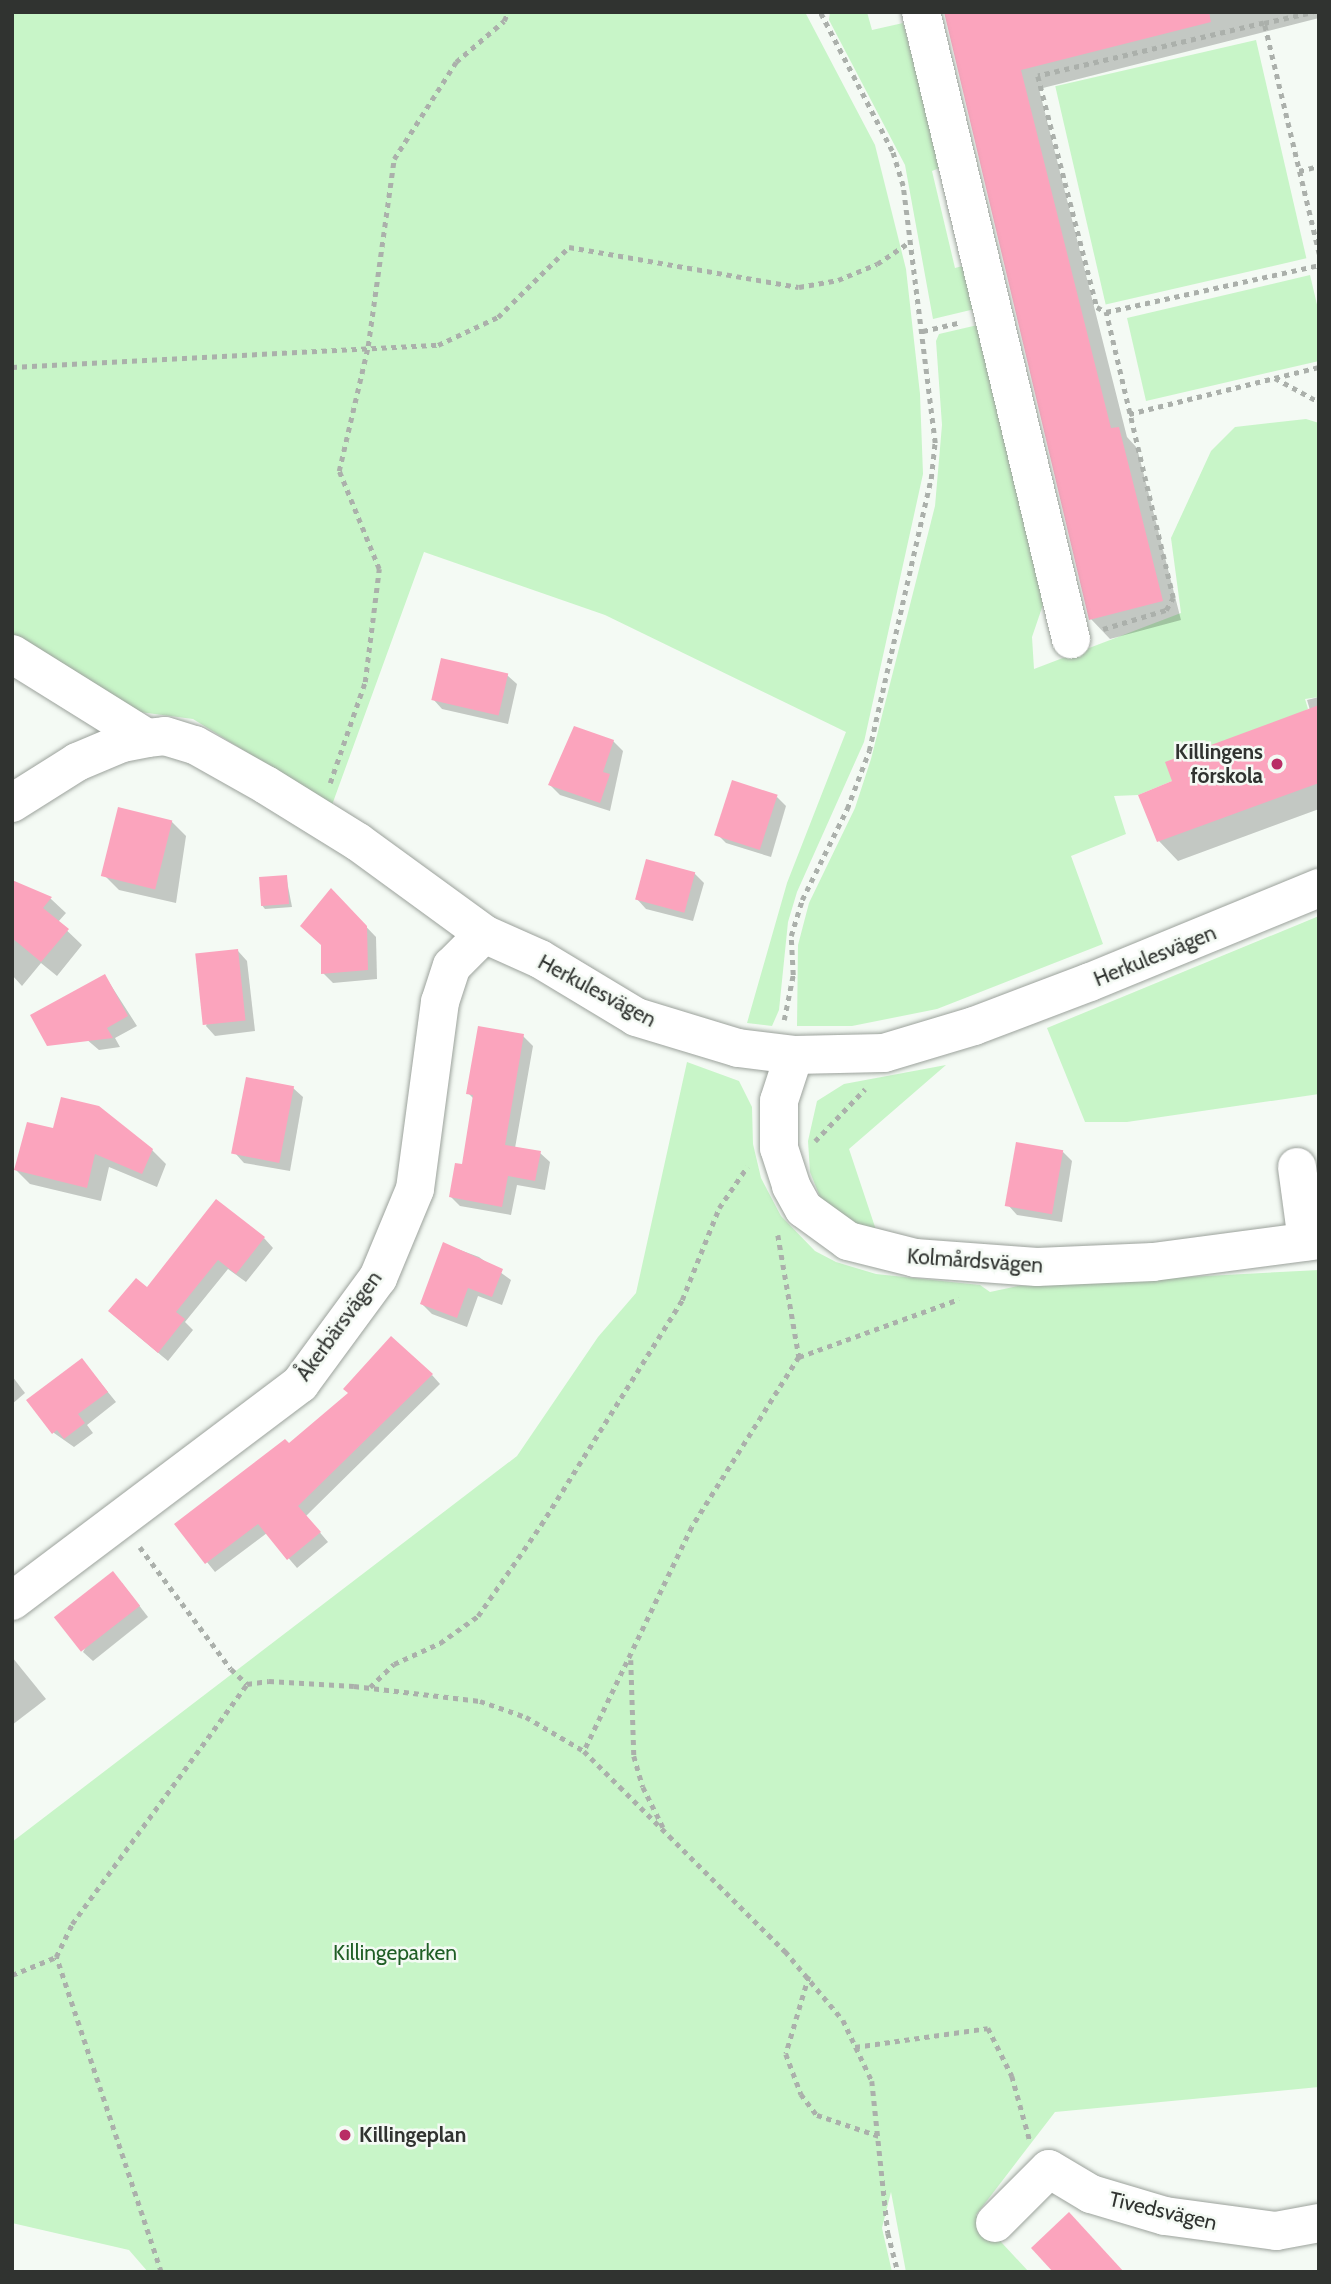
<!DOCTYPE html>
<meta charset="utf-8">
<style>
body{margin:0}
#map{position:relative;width:1331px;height:2284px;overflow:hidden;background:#f4faf4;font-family:Cabin,sans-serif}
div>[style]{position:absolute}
.green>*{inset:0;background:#c8f5c8;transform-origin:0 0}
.shadow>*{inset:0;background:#0003}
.building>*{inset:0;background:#fba4bd;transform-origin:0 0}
.path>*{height:4.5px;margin-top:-2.25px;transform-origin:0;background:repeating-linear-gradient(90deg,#abb0ab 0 5px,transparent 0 10px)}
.roads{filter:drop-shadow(0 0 2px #9ca29c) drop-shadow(0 0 2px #9ca29c)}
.minor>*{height:38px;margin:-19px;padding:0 19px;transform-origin:19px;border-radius:19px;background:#fff}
.dots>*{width:19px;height:19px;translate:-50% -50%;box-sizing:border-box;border:4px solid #f4faf4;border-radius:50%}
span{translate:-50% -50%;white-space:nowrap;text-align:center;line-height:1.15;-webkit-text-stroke:5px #f4faf4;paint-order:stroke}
.poi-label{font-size:21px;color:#303330;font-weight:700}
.right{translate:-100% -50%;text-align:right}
.left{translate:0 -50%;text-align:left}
.street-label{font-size:21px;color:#303330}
.park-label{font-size:21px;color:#1f5e25}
.frame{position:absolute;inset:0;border:14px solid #303330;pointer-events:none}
</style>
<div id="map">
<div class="green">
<div style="clip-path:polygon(12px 12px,805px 12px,875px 145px,906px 269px,920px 394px,923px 474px,864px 742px,797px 892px,788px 922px,779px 1010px,772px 1026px,747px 1023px,787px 883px,846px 732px,605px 615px,424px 552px,332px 805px,193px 719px,132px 711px,12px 634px)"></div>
<div style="clip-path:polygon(830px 12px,867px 12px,872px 30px,903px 23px,942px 167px,932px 171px,955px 268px,966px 265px,979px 308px,933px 319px,905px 165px,829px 20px)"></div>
<div style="left:1256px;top:40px;width:224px;height:206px;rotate:77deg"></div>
<div style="clip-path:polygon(1310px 275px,1319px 313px,1319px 361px,1146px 401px,1127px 318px)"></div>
<div style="clip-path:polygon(982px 324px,1048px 590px,1032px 637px,1034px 669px,1181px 613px,1171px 538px,1211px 451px,1235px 427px,1306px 419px,1319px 423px,1319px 697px,1305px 699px,1308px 709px,1172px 781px,1138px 795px,1114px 796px,1126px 834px,1071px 856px,1103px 944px,937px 1009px,852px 1026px,797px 1026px,798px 945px,809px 903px,855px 808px,871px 759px,935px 506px,942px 425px,936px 341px,939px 334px)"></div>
<div style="clip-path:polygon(1319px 916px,1319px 1094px,1127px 1122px,1085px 1122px,1047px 1028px)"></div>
<div style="clip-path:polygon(687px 1062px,739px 1081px,752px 1107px,753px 1144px,761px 1178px,781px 1216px,815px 1251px,836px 1262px,876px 1274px,980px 1285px,990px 1292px,1018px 1286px,1319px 1270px,1319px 2087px,1055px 2112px,976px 2215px,1029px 2272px,906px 2272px,891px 2192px,882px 2228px,892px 2272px,148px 2272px,129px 2250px,12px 2223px,12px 1842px,517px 1456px,598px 1337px,636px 1293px)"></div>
<div style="clip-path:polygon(946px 1065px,849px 1149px,878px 1236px,824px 1207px,810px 1172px,808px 1141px,817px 1101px,844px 1084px)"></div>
</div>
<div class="shadow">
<div style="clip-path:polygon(954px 12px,1319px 12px,1319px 18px,1039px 89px,1127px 437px,1137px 448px,1181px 620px,1110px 639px,1091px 619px)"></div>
<div style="clip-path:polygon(507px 675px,517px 684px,508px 724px,442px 709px,433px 699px)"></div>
<div style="clip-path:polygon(1319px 697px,1319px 809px,1178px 861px,1159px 841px,1175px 782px,1310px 710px,1307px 700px)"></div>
<div style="clip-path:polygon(613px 741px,623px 751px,610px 811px,560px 795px,550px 785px)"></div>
<div style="clip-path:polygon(777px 797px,786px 806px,771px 857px,726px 843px,717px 834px)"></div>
<div style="clip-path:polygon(171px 821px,186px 836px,176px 903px,119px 890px,105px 876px)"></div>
<div style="clip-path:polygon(694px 873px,704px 883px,693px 921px,646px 909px,637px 899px)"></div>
<div style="clip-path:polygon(286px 876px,292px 907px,265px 909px,261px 904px)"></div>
<div style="clip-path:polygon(23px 887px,51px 899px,66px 913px,58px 922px,82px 945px,57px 976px,41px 963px,22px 986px,12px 975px,12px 899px)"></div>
<div style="clip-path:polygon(332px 891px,376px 937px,377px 979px,333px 983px,323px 973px)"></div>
<div style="clip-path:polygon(238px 951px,247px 961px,255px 1031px,215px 1036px,206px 1026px)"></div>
<div style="clip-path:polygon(105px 976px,137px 1026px,115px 1038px,120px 1047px,99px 1050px,58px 1015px)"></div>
<div style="clip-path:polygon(523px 1036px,533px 1046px,515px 1148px,540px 1153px,550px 1162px,545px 1190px,517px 1185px,511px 1215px,460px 1206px,451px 1197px,463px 1166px,474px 1099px,468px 1093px)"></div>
<div style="clip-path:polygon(293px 1088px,303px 1097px,290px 1171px,244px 1163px,235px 1153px)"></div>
<div style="clip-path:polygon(28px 1124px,152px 1150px,166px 1164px,157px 1187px,109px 1167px,101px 1201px,30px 1184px,16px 1170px)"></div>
<div style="clip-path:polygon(1063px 1152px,1072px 1161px,1062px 1222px,1017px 1215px,1008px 1205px)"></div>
<div style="clip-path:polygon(264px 1238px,273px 1248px,246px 1282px,228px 1269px,185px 1322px,193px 1330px,168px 1361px,120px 1321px,147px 1290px)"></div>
<div style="clip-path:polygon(444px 1244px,479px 1257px,511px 1280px,502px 1305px,478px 1296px,467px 1327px,432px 1314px,422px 1304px)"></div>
<div style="clip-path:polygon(82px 1360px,116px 1402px,87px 1425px,93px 1433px,74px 1447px,54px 1433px,28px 1400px)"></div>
<div style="clip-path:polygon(432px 1375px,440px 1384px,306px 1516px,328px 1542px,297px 1568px,267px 1533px,215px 1572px,177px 1525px,289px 1445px)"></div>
<div style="clip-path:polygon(12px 1376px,25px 1393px,12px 1404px)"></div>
<div style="clip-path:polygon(122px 1583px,148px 1617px,93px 1661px,83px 1652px)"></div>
<div style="clip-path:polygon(12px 1657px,46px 1699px,12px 1725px)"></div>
</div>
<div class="building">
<div style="clip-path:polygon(944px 12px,1209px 12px,1211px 22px,1021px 70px,1111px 428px,1119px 427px,1163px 601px,1089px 620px)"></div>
<div style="left:441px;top:658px;width:69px;height:43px;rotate:13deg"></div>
<div style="clip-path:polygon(1319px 705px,1319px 783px,1157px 842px,1138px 795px,1172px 781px,1165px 762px)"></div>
<div style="clip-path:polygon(574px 726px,614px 740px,603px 772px,610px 774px,600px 803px,548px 785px)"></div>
<div style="left:732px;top:780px;width:48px;height:58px;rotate:18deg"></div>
<div style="left:118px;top:807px;width:56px;height:71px;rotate:14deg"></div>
<div style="left:646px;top:859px;width:51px;height:42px;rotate:15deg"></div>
<div style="left:287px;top:875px;width:29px;height:28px;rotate:86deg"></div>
<div style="clip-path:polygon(12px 880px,52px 897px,43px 908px,69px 929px,41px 962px,12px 938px)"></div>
<div style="clip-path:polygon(331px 888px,367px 926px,368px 970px,321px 974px,321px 945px,300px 926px)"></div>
<div style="left:238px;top:949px;width:72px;height:43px;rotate:84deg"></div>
<div style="clip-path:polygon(105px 974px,128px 1016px,107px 1028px,113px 1038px,47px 1046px,30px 1015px)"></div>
<div style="clip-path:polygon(478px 1026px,524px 1034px,505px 1145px,541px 1151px,535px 1181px,508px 1176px,502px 1207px,449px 1197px,455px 1163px,462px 1164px,473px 1095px,466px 1094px)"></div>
<div style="left:246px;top:1077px;width:49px;height:78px;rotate:11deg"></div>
<div style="clip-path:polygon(61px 1097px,99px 1106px,153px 1149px,142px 1174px,95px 1154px,87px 1188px,14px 1170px,27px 1122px,53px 1128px)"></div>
<div style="left:1016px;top:1142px;width:48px;height:65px;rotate:10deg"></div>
<div style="clip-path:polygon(216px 1199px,265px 1237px,236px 1274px,218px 1260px,176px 1312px,185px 1319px,158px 1353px,108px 1311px,136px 1278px,147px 1287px)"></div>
<div style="clip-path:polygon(443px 1242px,503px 1269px,492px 1297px,468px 1288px,457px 1318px,420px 1304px)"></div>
<div style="clip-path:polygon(391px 1336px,433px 1374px,298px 1506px,321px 1532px,287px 1560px,258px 1524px,205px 1564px,174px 1524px,285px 1439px,289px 1443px,348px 1393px,343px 1389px)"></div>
<div style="clip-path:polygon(82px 1358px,108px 1392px,78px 1414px,85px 1423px,64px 1439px,57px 1430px,52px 1434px,26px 1400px)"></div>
<div style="left:113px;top:1571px;width:44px;height:75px;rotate:52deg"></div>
<div style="clip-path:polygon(1069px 2212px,1124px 2272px,1053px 2272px,1031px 2248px)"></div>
</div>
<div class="path">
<div style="left:1264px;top:23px;width:50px;rotate:-12.7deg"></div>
<div style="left:1299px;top:171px;width:21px;rotate:-14deg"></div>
<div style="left:1319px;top:254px;width:237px;rotate:-103.4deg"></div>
<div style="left:1264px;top:23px;width:232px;rotate:166.8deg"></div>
<div style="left:1038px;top:76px;width:238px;rotate:75.7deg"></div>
<div style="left:1097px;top:307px;width:10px;rotate:29deg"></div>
<div style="left:1106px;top:312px;width:218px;rotate:-12.4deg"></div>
<div style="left:923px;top:331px;width:37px;rotate:-13deg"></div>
<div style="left:12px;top:367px;width:427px;rotate:-3deg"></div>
<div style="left:438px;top:345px;width:66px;rotate:-25deg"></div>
<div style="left:498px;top:317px;width:100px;rotate:-44.6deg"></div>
<div style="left:569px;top:247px;width:233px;rotate:9.9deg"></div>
<div style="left:799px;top:287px;width:40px;rotate:-10deg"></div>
<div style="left:838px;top:280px;width:42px;rotate:-22.3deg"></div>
<div style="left:877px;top:264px;width:40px;rotate:-34deg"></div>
<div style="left:1275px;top:378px;width:50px;rotate:28.6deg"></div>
<div style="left:1129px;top:414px;width:196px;rotate:-13.9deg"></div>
<div style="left:1103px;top:629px;width:66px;rotate:-16.8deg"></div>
<div style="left:1166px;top:610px;width:14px;rotate:-60deg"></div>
<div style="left:1173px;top:598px;width:294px;rotate:-103.2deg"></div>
<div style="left:330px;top:783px;width:107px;rotate:-70.9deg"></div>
<div style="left:365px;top:682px;width:114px;rotate:-82.9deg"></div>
<div style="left:379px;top:569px;width:106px;rotate:-112.2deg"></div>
<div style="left:339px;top:471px;width:128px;rotate:-76.9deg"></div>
<div style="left:368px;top:346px;width:189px;rotate:-82.1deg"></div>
<div style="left:394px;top:159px;width:115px;rotate:-57.4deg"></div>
<div style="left:456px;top:62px;width:63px;rotate:-40.5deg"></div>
<div style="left:504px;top:21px;width:10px;rotate:-66deg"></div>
<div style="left:784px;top:1020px;width:46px;rotate:-78.7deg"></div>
<div style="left:793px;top:975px;width:39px;rotate:-93deg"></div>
<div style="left:791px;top:936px;width:38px;rotate:-73deg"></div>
<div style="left:802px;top:900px;width:102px;rotate:-63.7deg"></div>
<div style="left:847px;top:809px;width:62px;rotate:-69.2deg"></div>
<div style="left:869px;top:751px;width:279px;rotate:-77.2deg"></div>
<div style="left:931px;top:479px;width:36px;rotate:-84deg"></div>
<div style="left:935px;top:443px;width:259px;rotate:-97.1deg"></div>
<div style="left:903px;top:186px;width:37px;rotate:-107deg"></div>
<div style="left:892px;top:151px;width:157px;rotate:-117.4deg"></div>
<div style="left:815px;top:1141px;width:72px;rotate:-46.1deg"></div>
<div style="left:778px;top:1235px;width:124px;rotate:80.2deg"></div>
<div style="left:799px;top:1357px;width:201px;rotate:122.2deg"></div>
<div style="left:692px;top:1527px;width:249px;rotate:115.7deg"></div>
<div style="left:584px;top:1751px;width:284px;rotate:44.9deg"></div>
<div style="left:785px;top:1951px;width:90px;rotate:50deg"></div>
<div style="left:843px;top:2020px;width:68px;rotate:64.6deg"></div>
<div style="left:872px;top:2081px;width:153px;rotate:84deg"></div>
<div style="left:888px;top:2233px;width:40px;rotate:75.6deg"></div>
<div style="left:799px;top:1357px;width:170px;rotate:-19.9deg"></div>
<div style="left:140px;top:1547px;width:152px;rotate:53.3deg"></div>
<div style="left:231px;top:1669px;width:22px;rotate:43deg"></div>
<div style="left:631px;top:1660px;width:96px;rotate:88.2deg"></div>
<div style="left:634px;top:1756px;width:32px;rotate:74deg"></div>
<div style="left:643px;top:1787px;width:45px;rotate:63.4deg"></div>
<div style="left:370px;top:1687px;width:33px;rotate:-44deg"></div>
<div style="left:394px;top:1664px;width:51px;rotate:-24.5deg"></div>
<div style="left:440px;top:1643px;width:47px;rotate:-35.4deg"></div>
<div style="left:478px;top:1616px;width:111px;rotate:-55.3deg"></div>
<div style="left:541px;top:1525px;width:266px;rotate:-57.9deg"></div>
<div style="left:682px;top:1300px;width:99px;rotate:-68.1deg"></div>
<div style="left:719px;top:1208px;width:50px;rotate:-55.7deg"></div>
<div style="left:12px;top:1975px;width:48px;rotate:-22.2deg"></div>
<div style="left:809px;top:1976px;width:81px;rotate:106.4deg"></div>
<div style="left:786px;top:2054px;width:43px;rotate:69.4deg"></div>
<div style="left:801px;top:2094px;width:26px;rotate:53deg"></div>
<div style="left:817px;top:2115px;width:65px;rotate:18.7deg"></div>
<div style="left:855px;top:2047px;width:134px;rotate:-8.1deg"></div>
<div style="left:988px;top:2028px;width:54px;rotate:63.4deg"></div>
<div style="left:1012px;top:2076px;width:67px;rotate:74.5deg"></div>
<div style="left:161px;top:2272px;width:332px;rotate:-108.4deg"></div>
<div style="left:56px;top:1957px;width:37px;rotate:-64deg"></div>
<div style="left:72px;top:1924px;width:297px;rotate:-53.9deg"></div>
<div style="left:247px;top:1684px;width:22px;rotate:-8deg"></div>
<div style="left:269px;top:1681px;width:85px;rotate:3.4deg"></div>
<div style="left:354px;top:1686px;width:127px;rotate:6.8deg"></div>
<div style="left:480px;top:1701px;width:49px;rotate:19.2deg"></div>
<div style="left:526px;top:1717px;width:67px;rotate:30.4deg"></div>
</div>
<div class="roads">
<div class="minor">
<div style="left:921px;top:12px;width:645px;rotate:76.55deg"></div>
<div style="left:12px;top:654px;width:159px;rotate:31.9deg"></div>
<div style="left:147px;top:738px;width:18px;rotate:-6deg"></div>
<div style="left:165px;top:736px;width:31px;rotate:17deg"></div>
<div style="left:195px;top:745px;width:81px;rotate:29.4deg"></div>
<div style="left:266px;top:785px;width:108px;rotate:31.8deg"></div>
<div style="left:358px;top:842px;width:156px;rotate:36.1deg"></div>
<div style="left:484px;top:934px;width:61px;rotate:24.1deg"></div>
<div style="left:540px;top:959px;width:112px;rotate:31.1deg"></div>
<div style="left:636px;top:1017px;width:107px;rotate:16.9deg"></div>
<div style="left:738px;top:1048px;width:56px;rotate:7.1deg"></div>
<div style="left:794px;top:1055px;width:90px;rotate:-1.3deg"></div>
<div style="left:884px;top:1053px;width:94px;rotate:-16.7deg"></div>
<div style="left:974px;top:1026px;width:124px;rotate:-20.8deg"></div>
<div style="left:1090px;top:982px;width:248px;rotate:-22.3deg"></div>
<div style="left:12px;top:803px;width:77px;rotate:-32.2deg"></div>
<div style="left:77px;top:762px;width:49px;rotate:-22.9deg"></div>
<div style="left:122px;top:743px;width:25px;rotate:-11deg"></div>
<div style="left:794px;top:1055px;width:48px;rotate:108.1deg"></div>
<div style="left:779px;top:1101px;width:47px;rotate:90deg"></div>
<div style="left:779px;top:1148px;width:40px;rotate:72deg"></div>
<div style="left:791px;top:1186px;width:26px;rotate:61deg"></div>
<div style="left:804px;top:1209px;width:54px;rotate:36deg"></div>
<div style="left:848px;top:1241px;width:69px;rotate:14.2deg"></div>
<div style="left:915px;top:1258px;width:122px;rotate:4.2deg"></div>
<div style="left:1037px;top:1267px;width:116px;rotate:-2.5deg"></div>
<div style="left:1153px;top:1262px;width:167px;rotate:-7.5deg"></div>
<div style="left:1297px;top:1167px;width:75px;rotate:82.3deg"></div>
<div style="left:12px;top:1601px;width:361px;rotate:-37deg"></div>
<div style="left:300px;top:1384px;width:132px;rotate:-53.7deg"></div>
<div style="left:378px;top:1278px;width:96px;rotate:-67.4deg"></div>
<div style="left:415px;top:1189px;width:189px;rotate:-82.4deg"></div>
<div style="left:440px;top:1002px;width:38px;rotate:-72deg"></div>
<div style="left:452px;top:966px;width:45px;rotate:-45deg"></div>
<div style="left:995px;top:2223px;width:76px;rotate:-45deg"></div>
<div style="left:1049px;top:2169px;width:49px;rotate:30.8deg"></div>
<div style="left:1091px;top:2194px;width:77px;rotate:16.6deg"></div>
<div style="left:1165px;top:2216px;width:112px;rotate:7.7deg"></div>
<div style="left:1276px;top:2231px;width:44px;rotate:-10.5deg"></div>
</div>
</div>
<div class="dots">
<div style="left:1277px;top:764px;background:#b92d65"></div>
<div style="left:345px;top:2135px;background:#b92d65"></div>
</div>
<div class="poi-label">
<span class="right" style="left:1263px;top:764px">Killingens<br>förskola</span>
<span class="left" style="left:359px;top:2135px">Killingeplan</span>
</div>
<div class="street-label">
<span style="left:1155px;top:956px;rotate:-22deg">Herkulesvägen</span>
<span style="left:597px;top:991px;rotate:28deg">Herkulesvägen</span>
<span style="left:975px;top:1261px;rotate:4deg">Kolmårdsvägen</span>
<span style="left:339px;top:1326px;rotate:-54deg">Åkerbärsvägen</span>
<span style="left:1163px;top:2211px;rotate:13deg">Tivedsvägen</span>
</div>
<div class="park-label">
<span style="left:395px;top:1953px">Killingeparken</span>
</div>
<div class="frame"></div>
</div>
